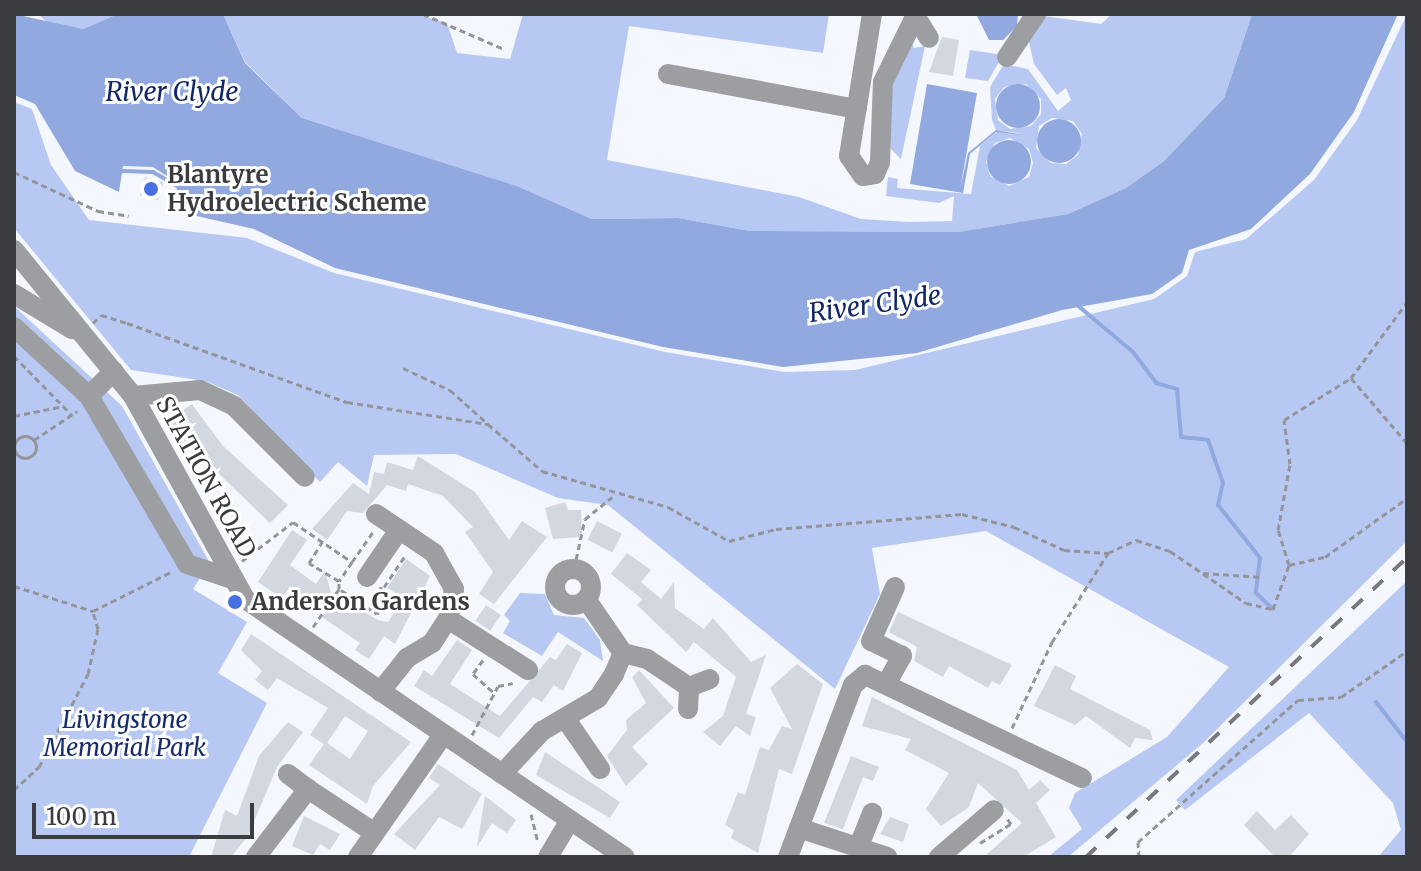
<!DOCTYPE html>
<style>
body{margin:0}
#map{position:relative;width:1421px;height:871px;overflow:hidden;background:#f4f7fe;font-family:Merriweather,serif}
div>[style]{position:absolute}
.green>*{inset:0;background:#b7c9f2}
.water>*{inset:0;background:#91a9de}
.round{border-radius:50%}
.stream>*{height:4px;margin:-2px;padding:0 2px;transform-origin:2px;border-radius:2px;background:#91a9de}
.building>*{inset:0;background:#d3d7e0;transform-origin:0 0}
.path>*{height:3px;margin-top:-1.5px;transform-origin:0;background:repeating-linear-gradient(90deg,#93959a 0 6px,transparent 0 10px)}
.path>.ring{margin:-1.5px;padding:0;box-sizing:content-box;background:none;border:3px solid #93959a;border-radius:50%}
.minor>*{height:20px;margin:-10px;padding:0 10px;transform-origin:10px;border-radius:10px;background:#9d9ea2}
.minor>.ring{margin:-10px;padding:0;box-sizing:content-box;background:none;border:20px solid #9d9ea2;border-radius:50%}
.rail>*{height:4px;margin-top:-2px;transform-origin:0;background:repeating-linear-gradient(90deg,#78797e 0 14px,transparent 0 28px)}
.dots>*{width:22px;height:22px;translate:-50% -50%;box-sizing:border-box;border:4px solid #fff;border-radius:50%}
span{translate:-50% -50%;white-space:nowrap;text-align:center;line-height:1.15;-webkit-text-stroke:6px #fff;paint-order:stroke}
.poi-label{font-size:24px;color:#3b3c40;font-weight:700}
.left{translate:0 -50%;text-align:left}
.street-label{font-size:24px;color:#3b3c40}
.park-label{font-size:24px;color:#162c6b;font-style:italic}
.water-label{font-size:26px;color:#122866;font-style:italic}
.frame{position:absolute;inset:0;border:16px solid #3b3c40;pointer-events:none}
.scale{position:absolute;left:32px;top:803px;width:222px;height:36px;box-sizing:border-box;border:4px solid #3b3c40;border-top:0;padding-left:10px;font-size:24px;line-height:28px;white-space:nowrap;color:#3b3c40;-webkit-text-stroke:6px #fff;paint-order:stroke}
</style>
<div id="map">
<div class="green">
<div style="clip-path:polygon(38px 14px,118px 14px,83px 29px,52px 27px)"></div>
<div style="clip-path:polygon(evenodd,223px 14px,415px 14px,447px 23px,457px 53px,510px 59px,523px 14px,829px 14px,823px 53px,629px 26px,607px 160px,799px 197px,861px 219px,910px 222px,952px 221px,954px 196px,939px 203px,886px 196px,888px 177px,898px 179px,897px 188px,971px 194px,980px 146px,996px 132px,1023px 134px,996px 130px,992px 120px,990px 87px,1004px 64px,1028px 69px,1058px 111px,1071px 100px,1066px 88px,1057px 95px,1034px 64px,1027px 33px,1044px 16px,1101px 24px,1112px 14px,1252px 14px,1224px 98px,1164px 161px,1126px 188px,1068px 214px,960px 232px,750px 231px,678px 218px,592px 219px,517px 186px,302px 118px,245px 62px,223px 14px,1026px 84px,1041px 99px,1041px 114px,1031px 126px,1010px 129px,998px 120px,995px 99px,1004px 87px,1026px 84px,223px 14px,1052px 118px,1073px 121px,1082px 134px,1078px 155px,1066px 164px,1051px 163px,1036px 148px,1039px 126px,1052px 118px,223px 14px,1010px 138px,1029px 149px,1033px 163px,1029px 177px,1009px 186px,990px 176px,986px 162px,995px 143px,1010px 138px)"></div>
<div style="clip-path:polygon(1407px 14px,1407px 541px,1203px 743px,1068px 857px,1048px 857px,1082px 829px,1069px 808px,1075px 793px,1167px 737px,1229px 667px,986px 531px,872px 548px,880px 594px,835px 689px,608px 505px,558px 498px,456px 454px,374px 455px,367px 486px,338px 462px,320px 482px,238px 395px,205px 381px,131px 370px,14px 228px,14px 102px,32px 109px,51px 165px,89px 220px,247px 238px,334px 273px,665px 352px,785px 372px,855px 370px,1154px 299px,1187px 276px,1195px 252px,1246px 239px,1314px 180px,1357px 120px)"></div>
<div style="clip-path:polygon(907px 31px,914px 48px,925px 46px,901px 159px,887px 145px,888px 95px)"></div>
<div style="clip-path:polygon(970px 50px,1003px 55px,988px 81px,965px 78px)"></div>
<div style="clip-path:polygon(14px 306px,122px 406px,210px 563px,193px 589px,247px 622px,218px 673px,267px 703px,189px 857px,14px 857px)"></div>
<div style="clip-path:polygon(1407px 581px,1407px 857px,1378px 857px,1401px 830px,1393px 803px,1309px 713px,1185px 810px,1176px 800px)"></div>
<div style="clip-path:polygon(520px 593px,545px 594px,554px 615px,584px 618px,600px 640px,603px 661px,558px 632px,542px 656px,503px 633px,510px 621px,504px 615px)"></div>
</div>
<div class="water">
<div style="clip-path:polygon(14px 14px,83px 29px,118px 14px,223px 14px,245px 63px,302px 118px,517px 186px,592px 219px,678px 218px,750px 231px,959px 232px,1068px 214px,1126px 188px,1164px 161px,1224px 98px,1252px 14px,1398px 14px,1354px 112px,1310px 174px,1251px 229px,1189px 250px,1182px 273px,1152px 294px,1062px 310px,917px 353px,783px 367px,663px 347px,335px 268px,254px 229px,179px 212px,176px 182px,153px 167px,123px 166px,119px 192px,75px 171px,35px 104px,14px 95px)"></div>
<div style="clip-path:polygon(976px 14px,1018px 14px,1017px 26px,1003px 40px,989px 40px)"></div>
<div style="clip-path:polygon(927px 84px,977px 93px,960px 190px,968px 153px,996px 130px,1023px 135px,996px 132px,970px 154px,963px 193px,910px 184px)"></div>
<div class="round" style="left:996px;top:84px;width:44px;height:44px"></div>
<div class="round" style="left:1037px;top:119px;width:44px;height:44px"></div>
<div class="round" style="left:987px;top:140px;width:44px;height:44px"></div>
</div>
<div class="stream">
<div style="left:122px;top:171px;width:31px;rotate:2deg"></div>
<div style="left:153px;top:172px;width:28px;rotate:30deg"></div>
<div style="left:1076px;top:304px;width:75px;rotate:40.1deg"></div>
<div style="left:1133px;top:352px;width:39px;rotate:53deg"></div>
<div style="left:1156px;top:383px;width:22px;rotate:16deg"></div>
<div style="left:1177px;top:389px;width:48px;rotate:85.2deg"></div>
<div style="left:1181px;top:437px;width:27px;rotate:6deg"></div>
<div style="left:1208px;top:440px;width:46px;rotate:70.8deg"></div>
<div style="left:1223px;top:483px;width:23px;rotate:103deg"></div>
<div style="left:1218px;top:505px;width:68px;rotate:51.6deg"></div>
<div style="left:1260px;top:558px;width:35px;rotate:97deg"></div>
<div style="left:1256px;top:593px;width:23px;rotate:43deg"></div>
<div style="left:1376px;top:702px;width:51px;rotate:52.2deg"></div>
</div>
<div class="building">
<div style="clip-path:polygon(942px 37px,959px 40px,953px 76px,929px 72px)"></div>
<div style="left:145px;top:177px;width:19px;height:19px;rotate:16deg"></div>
<div style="clip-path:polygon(192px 404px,223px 446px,288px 505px,270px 523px,165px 422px)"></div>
<div style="clip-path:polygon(418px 456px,475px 492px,509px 540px,522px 521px,547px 537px,494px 604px,479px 594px,493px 572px,465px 532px,473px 527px,443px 496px,408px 484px,406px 491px,387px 485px,363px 513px,347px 511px,327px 540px,312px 529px,353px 483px,369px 494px,374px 472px,384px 474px,387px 462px,413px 470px)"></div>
<div style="clip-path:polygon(565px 502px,568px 510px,581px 510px,582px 537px,553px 539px,545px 508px)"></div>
<div style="left:597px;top:521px;width:28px;height:21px;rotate:27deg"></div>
<div style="clip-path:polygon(292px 530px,307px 540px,290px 565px,316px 584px,325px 571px,331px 593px,378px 620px,388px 622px,404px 598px,387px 588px,406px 559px,430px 576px,395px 644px,384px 636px,369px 659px,355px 650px,360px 643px,322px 617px,326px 612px,290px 587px,282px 598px,258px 582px)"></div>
<div style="clip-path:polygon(627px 553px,651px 570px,641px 582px,661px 599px,674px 582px,675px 608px,704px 629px,713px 618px,751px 662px,766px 655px,746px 714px,756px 717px,750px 736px,736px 726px,720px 746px,703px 732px,723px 716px,736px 677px,694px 642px,686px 652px,637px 605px,642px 599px,611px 574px)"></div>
<div style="left:486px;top:605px;width:18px;height:19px;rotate:34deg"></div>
<div style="clip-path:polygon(898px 612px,1012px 665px,1000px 685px,992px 681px,988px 688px,949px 666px,943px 677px,914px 661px,917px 647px,889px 632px)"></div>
<div style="clip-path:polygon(evenodd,251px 634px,411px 742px,373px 786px,367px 804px,309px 765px,324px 744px,310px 735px,328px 708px,277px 678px,268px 690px,255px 680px,262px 671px,241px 650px,251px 634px,345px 716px,368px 731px,350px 759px,327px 743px,345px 716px)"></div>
<div style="clip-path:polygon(457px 640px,472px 650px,450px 684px,500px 716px,550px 657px,556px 660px,567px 644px,582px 653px,563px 691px,554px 685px,542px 702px,533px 697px,499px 738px,414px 686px,424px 670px,432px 676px)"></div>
<div style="clip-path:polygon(797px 664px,823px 684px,792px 774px,779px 769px,758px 853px,731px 838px,734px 830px,725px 825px,738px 792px,745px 795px,760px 747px,769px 750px,782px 726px,792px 729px,770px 688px)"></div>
<div style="clip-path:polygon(1055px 665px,1076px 676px,1070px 689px,1150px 730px,1153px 740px,1135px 738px,1130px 748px,1086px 716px,1075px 725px,1034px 706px)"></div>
<div style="clip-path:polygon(639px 670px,674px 708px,632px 747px,648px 764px,626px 786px,607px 756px,627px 730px,626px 720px,646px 703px,632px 677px)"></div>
<div style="clip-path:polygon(872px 697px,1017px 770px,1029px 790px,1040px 780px,1050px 790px,1036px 803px,1056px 837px,1023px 857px,984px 857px,1022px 823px,978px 783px,969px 807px,941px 826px,926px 809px,949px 773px,905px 750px,911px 739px,862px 726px)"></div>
<div style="clip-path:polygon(288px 722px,303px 732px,277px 767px,248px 836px,231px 857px,211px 857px,225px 810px,237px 816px,259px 756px)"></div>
<div style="clip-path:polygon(545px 752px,620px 802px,610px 818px,536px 775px)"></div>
<div style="clip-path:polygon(851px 756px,879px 767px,873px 781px,863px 777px,843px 829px,824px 823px)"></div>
<div style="clip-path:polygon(438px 764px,482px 794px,462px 829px,439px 817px,415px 850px,394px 834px,440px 785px,429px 778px)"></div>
<div style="clip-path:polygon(485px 796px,516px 820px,507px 833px,492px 823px,477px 847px)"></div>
<div style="clip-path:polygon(1257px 811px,1275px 830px,1291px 815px,1309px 834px,1289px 857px,1275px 857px,1244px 825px)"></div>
<div style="clip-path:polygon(304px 816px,340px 834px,330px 850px,320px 844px,313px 855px,292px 846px)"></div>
<div style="clip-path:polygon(890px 817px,909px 824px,903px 842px,880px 834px)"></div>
</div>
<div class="path">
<div style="left:423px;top:14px;width:86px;rotate:23.3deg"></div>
<div style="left:14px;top:172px;width:93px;rotate:24.9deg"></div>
<div style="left:98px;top:211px;width:31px;rotate:9deg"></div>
<div style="left:93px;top:323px;width:11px;rotate:-45deg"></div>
<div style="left:101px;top:315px;width:27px;rotate:17deg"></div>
<div style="left:127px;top:323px;width:234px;rotate:19.8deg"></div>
<div style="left:347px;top:402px;width:143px;rotate:8.9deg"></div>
<div style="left:488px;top:424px;width:72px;rotate:41deg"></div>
<div style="left:542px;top:471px;width:131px;rotate:15.9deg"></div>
<div style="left:668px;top:507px;width:70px;rotate:29.1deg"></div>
<div style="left:729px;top:541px;width:49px;rotate:-14.3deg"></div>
<div style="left:776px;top:529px;width:187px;rotate:-4.6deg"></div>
<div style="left:962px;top:514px;width:54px;rotate:14deg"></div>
<div style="left:1014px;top:527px;width:55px;rotate:24.7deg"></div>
<div style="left:1064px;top:550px;width:44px;rotate:3.9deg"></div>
<div style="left:1108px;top:553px;width:31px;rotate:-25deg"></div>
<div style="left:1136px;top:540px;width:36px;rotate:18deg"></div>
<div style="left:1170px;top:551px;width:92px;rotate:34.4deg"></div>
<div style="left:1246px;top:603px;width:28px;rotate:13deg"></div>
<div style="left:1273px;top:609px;width:47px;rotate:-70deg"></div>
<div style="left:1289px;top:565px;width:37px;rotate:-107deg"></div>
<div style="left:1278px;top:530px;width:67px;rotate:-79.7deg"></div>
<div style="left:1290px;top:464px;width:44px;rotate:-97.8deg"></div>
<div style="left:1284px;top:420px;width:79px;rotate:-32.1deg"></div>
<div style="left:1351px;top:378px;width:94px;rotate:-53.6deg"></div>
<div style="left:14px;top:356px;width:83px;rotate:45.5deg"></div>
<div style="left:403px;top:368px;width:52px;rotate:25.1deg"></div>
<div style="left:450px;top:390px;width:51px;rotate:41.8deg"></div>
<div style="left:1351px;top:378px;width:86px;rotate:49.3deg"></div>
<div style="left:14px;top:416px;width:51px;rotate:-11.3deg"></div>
<div class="ring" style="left:14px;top:436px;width:19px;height:19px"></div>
<div style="left:34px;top:440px;width:52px;rotate:-34deg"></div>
<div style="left:242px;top:561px;width:64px;rotate:-37.4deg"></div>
<div style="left:293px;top:522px;width:71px;rotate:34.1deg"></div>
<div style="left:352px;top:562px;width:23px;rotate:124deg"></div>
<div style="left:352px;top:562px;width:37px;rotate:-55deg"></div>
<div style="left:1289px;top:565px;width:37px;rotate:-13deg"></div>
<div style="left:1325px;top:557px;width:101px;rotate:-35.7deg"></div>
<div style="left:574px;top:569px;width:51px;rotate:-77.6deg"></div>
<div style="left:585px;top:519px;width:35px;rotate:-39deg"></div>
<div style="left:1203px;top:573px;width:60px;rotate:3.8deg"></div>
<div style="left:14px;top:586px;width:83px;rotate:17.6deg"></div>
<div style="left:93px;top:611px;width:89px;rotate:-26.6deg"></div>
<div style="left:384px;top:587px;width:40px;rotate:-56deg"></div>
<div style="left:341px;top:590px;width:43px;rotate:33.7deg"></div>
<div style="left:377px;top:614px;width:14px;rotate:-56deg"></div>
<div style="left:385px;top:602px;width:18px;rotate:-106deg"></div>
<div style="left:313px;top:627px;width:46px;rotate:-55.6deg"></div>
<div style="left:339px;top:589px;width:8px;rotate:-90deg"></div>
<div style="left:339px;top:581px;width:35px;rotate:-149deg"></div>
<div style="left:309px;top:563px;width:25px;rotate:-58deg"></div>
<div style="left:483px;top:660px;width:17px;rotate:126deg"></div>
<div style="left:473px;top:674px;width:28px;rotate:42deg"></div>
<div style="left:1012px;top:728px;width:95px;rotate:-65.1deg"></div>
<div style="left:1052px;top:642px;width:105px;rotate:-57.8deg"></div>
<div style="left:472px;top:735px;width:55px;rotate:-62deg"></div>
<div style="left:498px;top:686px;width:15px;rotate:-11deg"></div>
<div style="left:14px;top:790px;width:34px;rotate:-43deg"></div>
<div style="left:39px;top:767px;width:105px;rotate:-62.2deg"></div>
<div style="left:88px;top:674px;width:46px;rotate:-77.5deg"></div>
<div style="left:98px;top:629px;width:19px;rotate:-106deg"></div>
<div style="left:531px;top:814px;width:29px;rotate:76deg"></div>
<div style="left:980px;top:843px;width:36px;rotate:-32deg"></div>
<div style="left:1011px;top:824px;width:7px;rotate:-124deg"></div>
<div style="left:1139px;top:857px;width:15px;rotate:-94deg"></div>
<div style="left:1138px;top:842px;width:214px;rotate:-41.6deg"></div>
<div style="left:1298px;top:700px;width:43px;rotate:-4deg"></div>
<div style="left:1341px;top:697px;width:80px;rotate:-34.9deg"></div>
</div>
<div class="minor">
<div style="left:872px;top:14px;width:144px;rotate:99.2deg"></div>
<div style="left:849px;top:156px;width:24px;rotate:55deg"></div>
<div style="left:863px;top:176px;width:12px;rotate:-9deg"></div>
<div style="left:875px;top:174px;width:13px;rotate:-67deg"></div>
<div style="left:880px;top:162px;width:80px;rotate:-87.9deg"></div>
<div style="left:883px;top:82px;width:72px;rotate:-63.8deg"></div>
<div style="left:914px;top:14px;width:28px;rotate:58deg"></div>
<div style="left:1007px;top:57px;width:52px;rotate:-56deg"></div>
<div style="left:668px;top:74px;width:192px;rotate:10.5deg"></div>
<div style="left:14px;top:250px;width:188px;rotate:50.8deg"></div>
<div style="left:133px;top:396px;width:232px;rotate:61.1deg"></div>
<div style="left:245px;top:599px;width:459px;rotate:34.2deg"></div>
<div style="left:14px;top:294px;width:68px;rotate:31.1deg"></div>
<div style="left:14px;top:327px;width:102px;rotate:42.6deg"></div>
<div style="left:89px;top:396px;width:35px;rotate:-45deg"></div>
<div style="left:89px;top:396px;width:194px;rotate:59.7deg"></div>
<div style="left:187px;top:564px;width:47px;rotate:18.4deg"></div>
<div style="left:133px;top:396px;width:67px;rotate:-5.1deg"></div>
<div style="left:200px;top:390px;width:38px;rotate:25deg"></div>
<div style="left:234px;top:406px;width:100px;rotate:45deg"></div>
<div style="left:376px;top:514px;width:70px;rotate:33.9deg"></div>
<div style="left:434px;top:553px;width:41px;rotate:60.9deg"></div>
<div style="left:454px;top:589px;width:28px;rotate:100deg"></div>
<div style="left:449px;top:617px;width:31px;rotate:123deg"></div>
<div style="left:432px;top:643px;width:29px;rotate:149deg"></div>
<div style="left:407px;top:658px;width:43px;rotate:128.5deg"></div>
<div class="ring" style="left:555px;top:569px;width:16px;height:16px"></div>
<div style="left:367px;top:577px;width:57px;rotate:-55.8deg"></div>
<div style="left:448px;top:619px;width:95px;rotate:32.5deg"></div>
<div style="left:623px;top:653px;width:25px;rotate:14deg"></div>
<div style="left:647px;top:659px;width:50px;rotate:33.7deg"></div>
<div style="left:888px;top:681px;width:29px;rotate:-61deg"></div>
<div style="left:902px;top:656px;width:34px;rotate:-154deg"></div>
<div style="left:871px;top:641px;width:59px;rotate:-66deg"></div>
<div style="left:688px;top:709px;width:22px;rotate:-87deg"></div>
<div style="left:689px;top:687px;width:22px;rotate:-21deg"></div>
<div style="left:565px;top:718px;width:62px;rotate:55.5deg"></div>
<div style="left:288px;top:774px;width:25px;rotate:37deg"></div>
<div style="left:502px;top:774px;width:59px;rotate:-47.1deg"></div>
<div style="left:542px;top:731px;width:65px;rotate:-30.5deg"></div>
<div style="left:598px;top:698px;width:29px;rotate:-56deg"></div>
<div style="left:614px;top:674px;width:23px;rotate:-67deg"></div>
<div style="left:623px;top:653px;width:65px;rotate:-124.4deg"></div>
<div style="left:799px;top:828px;width:93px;rotate:18.2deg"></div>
<div style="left:858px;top:848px;width:38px;rotate:-68deg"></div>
<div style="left:256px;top:857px;width:86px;rotate:-52.6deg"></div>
<div style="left:308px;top:789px;width:77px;rotate:33.3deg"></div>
<div style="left:358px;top:857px;width:149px;rotate:-55.1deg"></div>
<div style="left:548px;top:857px;width:43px;rotate:-59.3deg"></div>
<div style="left:788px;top:857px;width:184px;rotate:-69.3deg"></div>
<div style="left:853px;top:685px;width:16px;rotate:-40deg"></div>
<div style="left:865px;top:675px;width:240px;rotate:25.4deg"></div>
<div style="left:939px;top:857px;width:72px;rotate:-40.5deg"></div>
</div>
<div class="rail">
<div style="left:1086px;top:857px;width:439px;rotate:-43deg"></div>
</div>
<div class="dots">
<div style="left:151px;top:189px;background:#4771e3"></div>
<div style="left:235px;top:602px;background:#4771e3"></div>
</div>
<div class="poi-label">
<span class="left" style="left:167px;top:189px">Blantyre<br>Hydroelectric Scheme</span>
<span class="left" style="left:251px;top:602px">Anderson Gardens</span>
</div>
<div class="street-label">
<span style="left:206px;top:477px;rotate:61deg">STATION ROAD</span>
</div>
<div class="park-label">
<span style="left:125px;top:734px">Livingstone<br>Memorial Park</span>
</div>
<div class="water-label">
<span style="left:172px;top:92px">River Clyde</span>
<span style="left:875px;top:304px;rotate:-8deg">River Clyde</span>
</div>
<div class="frame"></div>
<div class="scale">100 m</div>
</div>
